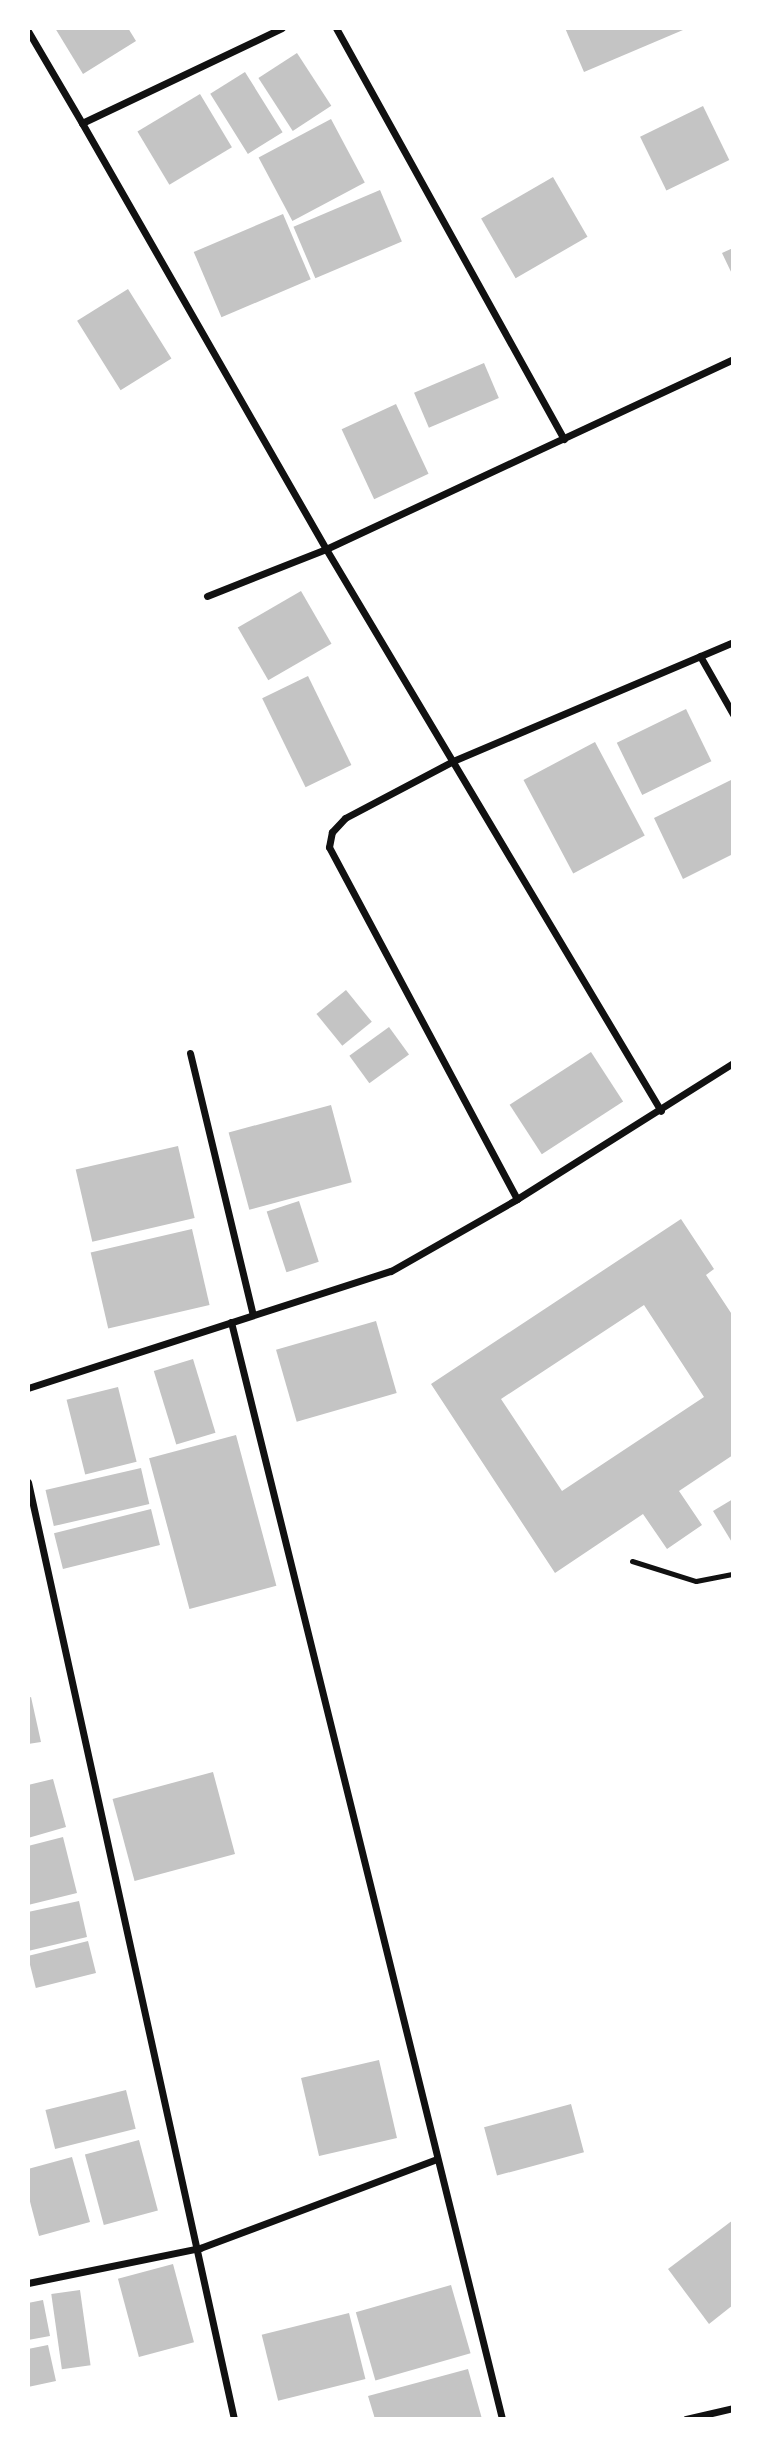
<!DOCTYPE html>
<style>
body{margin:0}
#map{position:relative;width:761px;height:2447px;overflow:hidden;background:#fff;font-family:"Exo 2",sans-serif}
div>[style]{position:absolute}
.building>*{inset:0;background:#c4c4c4;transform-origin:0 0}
.service>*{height:5px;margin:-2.5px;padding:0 2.5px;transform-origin:2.5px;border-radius:2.5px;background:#111}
.minor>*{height:7px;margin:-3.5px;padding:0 3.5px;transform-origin:3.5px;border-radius:3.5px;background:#111}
span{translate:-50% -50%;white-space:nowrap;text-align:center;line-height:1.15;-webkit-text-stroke:5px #fff;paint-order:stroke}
.frame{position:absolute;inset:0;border:30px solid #fff;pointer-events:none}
</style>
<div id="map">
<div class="building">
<div style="clip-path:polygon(55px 28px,128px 28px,136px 41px,83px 74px)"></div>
<div style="clip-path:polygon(565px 28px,682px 28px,683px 30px,584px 72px)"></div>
<div style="left:297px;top:53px;width:63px;height:46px;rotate:57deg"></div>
<div style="left:245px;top:72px;width:71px;height:41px;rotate:58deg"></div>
<div style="left:200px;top:94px;width:62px;height:73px;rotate:59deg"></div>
<div style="left:703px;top:106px;width:60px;height:70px;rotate:64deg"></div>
<div style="left:331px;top:119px;width:72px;height:82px;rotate:62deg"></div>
<div style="left:553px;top:177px;width:69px;height:83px;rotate:60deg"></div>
<div style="left:380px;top:190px;width:56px;height:94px;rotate:67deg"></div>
<div style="left:283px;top:214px;width:71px;height:97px;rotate:67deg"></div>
<div style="clip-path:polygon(733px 248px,733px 276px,722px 253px)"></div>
<div style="left:128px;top:289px;width:82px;height:60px;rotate:58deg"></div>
<div style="left:484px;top:363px;width:38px;height:76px;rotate:67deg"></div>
<div style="left:396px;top:404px;width:77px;height:60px;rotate:65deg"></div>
<div style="left:301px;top:591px;width:61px;height:73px;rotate:60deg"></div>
<div style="left:308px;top:676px;width:99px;height:51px;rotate:64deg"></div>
<div style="left:686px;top:709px;width:58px;height:77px;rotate:64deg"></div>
<div style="left:595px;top:742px;width:106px;height:81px;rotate:62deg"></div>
<div style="clip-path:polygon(733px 779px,733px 854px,683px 879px,654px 818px)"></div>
<div style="left:346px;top:990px;width:41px;height:38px;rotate:51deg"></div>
<div style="left:389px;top:1027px;width:34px;height:49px;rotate:54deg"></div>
<div style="left:591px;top:1052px;width:59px;height:97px;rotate:57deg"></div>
<div style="left:331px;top:1105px;width:80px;height:106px;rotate:75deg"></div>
<div style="left:178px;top:1146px;width:74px;height:105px;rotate:77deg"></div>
<div style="left:299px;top:1201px;width:64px;height:34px;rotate:72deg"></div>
<div style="clip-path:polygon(evenodd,681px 1219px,714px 1269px,706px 1275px,733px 1316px,733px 1455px,679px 1491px,702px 1525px,667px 1549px,643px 1514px,555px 1573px,431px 1384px,681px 1219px,644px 1305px,704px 1397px,562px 1491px,501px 1399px,644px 1305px)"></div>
<div style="left:192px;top:1229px;width:78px;height:104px;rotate:77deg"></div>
<div style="left:376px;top:1321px;width:75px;height:104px;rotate:74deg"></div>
<div style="left:193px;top:1359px;width:77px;height:41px;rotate:73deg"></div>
<div style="left:118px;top:1387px;width:77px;height:53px;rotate:76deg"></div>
<div style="left:236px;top:1435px;width:156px;height:90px;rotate:75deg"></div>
<div style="left:141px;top:1468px;width:37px;height:98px;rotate:77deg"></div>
<div style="clip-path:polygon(733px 1499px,733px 1544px,713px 1511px)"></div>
<div style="left:151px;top:1509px;width:37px;height:100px;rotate:76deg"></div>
<div style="clip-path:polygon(31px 1697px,41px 1742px,28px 1744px,28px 1698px)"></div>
<div style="left:213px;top:1772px;width:85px;height:104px;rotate:75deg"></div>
<div style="clip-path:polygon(53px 1779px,66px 1827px,28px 1838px,28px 1785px)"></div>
<div style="clip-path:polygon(63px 1837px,77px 1893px,28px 1905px,28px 1846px)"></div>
<div style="clip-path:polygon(79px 1901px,87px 1937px,28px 1951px,28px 1912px)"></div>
<div style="left:88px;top:1941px;width:33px;height:62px;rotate:76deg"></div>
<div style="left:379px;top:2060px;width:80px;height:80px;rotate:77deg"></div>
<div style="left:126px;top:2090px;width:40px;height:83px;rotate:76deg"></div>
<div style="left:571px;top:2104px;width:50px;height:90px;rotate:75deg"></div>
<div style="left:139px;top:2140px;width:73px;height:56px;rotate:75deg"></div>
<div style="clip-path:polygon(72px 2157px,90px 2222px,39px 2236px,28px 2194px,28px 2169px)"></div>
<div style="clip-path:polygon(733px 2220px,733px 2305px,709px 2324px,668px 2269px)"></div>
<div style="left:173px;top:2264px;width:81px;height:57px;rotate:75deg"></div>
<div style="left:451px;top:2285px;width:71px;height:99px;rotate:74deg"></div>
<div style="left:80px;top:2290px;width:76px;height:29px;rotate:82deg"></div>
<div style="clip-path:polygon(43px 2300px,50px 2336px,28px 2340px,28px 2303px)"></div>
<div style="left:349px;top:2313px;width:68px;height:90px;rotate:76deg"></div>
<div style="clip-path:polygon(48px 2345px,56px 2381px,28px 2387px,28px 2349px)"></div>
<div style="clip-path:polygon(468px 2369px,482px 2419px,375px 2419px,368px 2396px)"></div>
</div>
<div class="service">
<div style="left:632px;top:1561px;width:67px;rotate:17.4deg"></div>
<div style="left:696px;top:1581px;width:38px;rotate:-11deg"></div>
</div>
<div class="minor">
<div style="left:336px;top:28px;width:470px;rotate:61deg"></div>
<div style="left:28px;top:31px;width:107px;rotate:59.6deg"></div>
<div style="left:82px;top:123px;width:221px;rotate:-25.4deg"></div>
<div style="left:82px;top:123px;width:491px;rotate:60.2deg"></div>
<div style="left:326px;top:549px;width:654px;rotate:59.2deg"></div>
<div style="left:207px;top:596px;width:128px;rotate:-21.6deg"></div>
<div style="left:326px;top:549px;width:449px;rotate:-25deg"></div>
<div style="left:700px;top:656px;width:67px;rotate:60.4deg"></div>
<div style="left:190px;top:1053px;width:269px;rotate:76.5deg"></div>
<div style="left:517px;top:1199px;width:399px;rotate:-118.1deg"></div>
<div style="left:329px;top:847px;width:15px;rotate:-79deg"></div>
<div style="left:332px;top:832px;width:19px;rotate:-47deg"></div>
<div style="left:345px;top:818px;width:122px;rotate:-27.8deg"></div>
<div style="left:453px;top:761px;width:304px;rotate:-23deg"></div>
<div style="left:231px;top:1322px;width:1130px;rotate:76.12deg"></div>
<div style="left:28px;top:1388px;width:381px;rotate:-17.9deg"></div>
<div style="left:391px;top:1271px;width:145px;rotate:-29.7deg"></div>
<div style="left:517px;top:1199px;width:255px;rotate:-32.2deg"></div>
<div style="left:28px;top:1482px;width:959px;rotate:77.6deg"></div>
<div style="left:28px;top:2283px;width:176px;rotate:-11.5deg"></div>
<div style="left:200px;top:2248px;width:253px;rotate:-20.6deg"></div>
<div style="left:686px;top:2419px;width:48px;rotate:-13.2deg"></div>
</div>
<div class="frame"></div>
</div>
